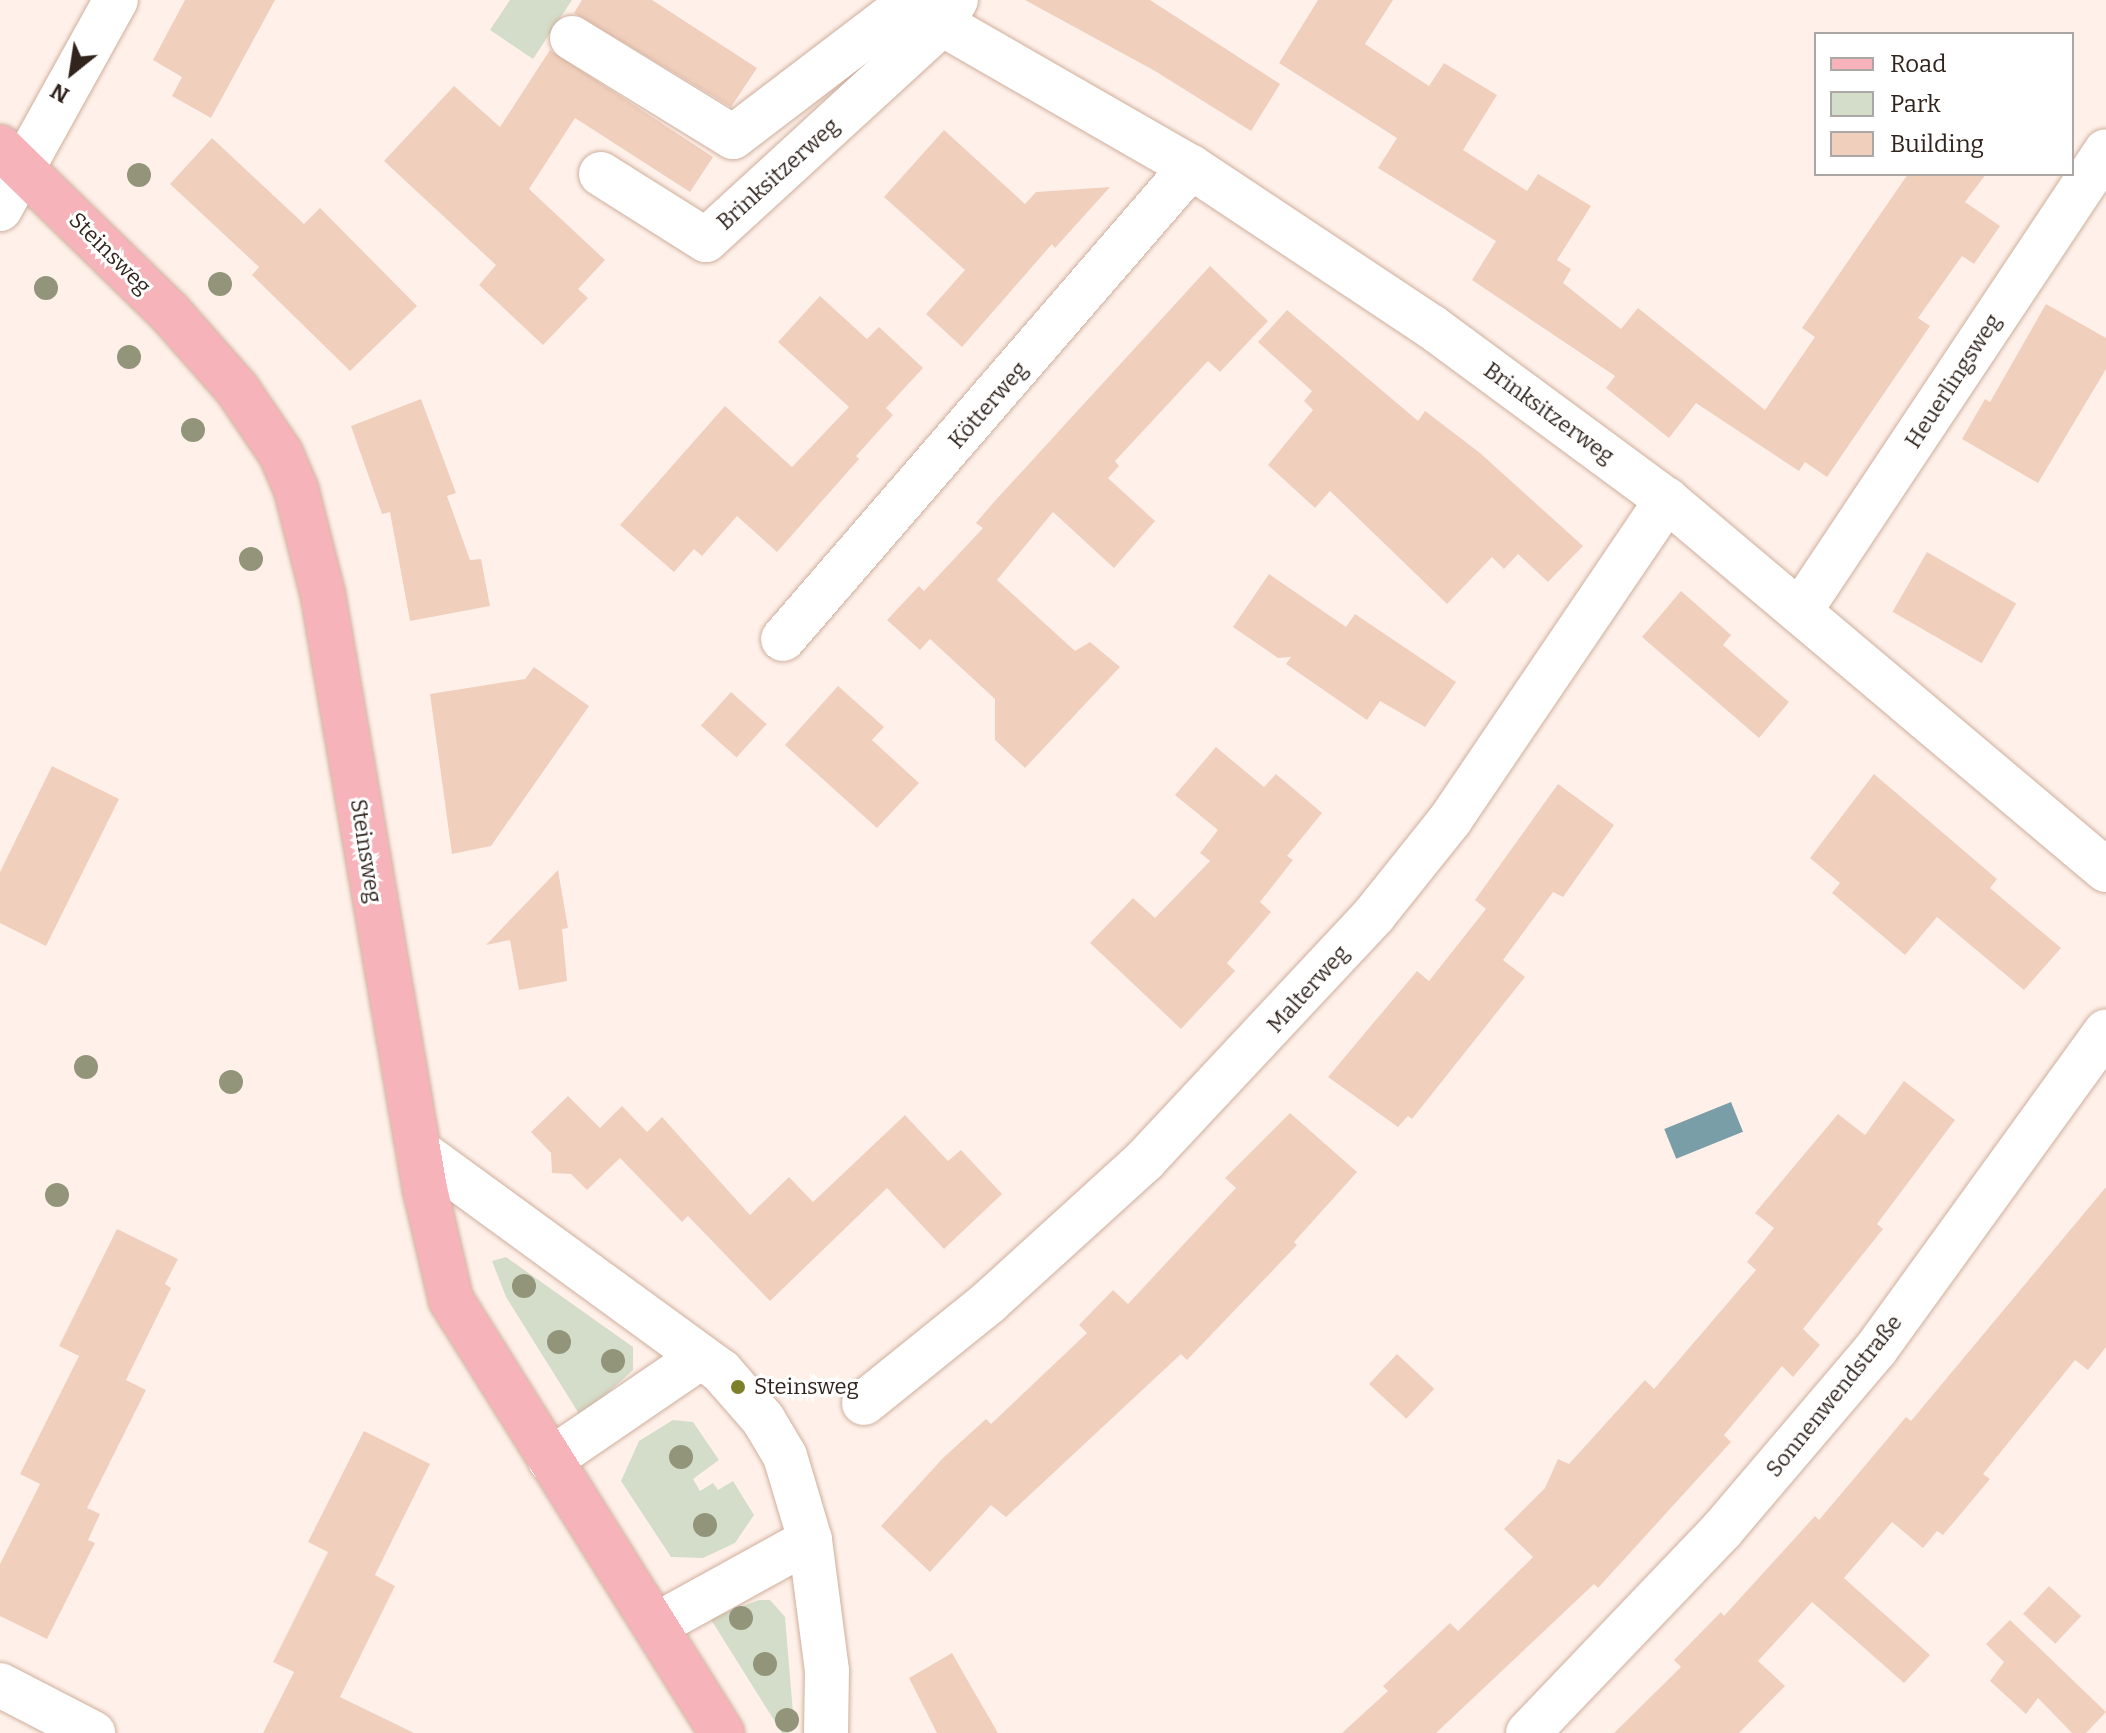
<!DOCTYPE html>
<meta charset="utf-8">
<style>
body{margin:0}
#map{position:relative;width:2106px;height:1733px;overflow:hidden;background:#fff1ea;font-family:Bitter,serif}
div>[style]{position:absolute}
.green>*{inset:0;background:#d4ddc9}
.water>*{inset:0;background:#7a9ea7;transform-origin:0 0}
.building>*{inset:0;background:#f0cfbd;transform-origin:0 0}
.roads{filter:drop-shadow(0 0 2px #cfaf9d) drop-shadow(0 0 2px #cfaf9d)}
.minor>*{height:44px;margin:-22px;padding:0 22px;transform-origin:22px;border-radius:22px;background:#fff}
.major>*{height:44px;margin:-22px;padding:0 22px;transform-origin:22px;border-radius:22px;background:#f6b3b9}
.trees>*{width:24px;height:24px;margin:-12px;border-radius:50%;background:#929579}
.dots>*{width:22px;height:22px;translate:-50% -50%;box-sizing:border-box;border:4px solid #fff;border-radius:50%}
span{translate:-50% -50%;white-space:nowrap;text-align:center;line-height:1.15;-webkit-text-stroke:6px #fff;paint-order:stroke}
.street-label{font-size:22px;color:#30241d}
.poi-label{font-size:22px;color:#30241d}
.left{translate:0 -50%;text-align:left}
.legend{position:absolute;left:1814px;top:32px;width:260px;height:144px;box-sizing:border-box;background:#fff;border:2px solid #aca7a5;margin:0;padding:10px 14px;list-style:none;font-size:24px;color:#30241d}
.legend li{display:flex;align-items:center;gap:16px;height:40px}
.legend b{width:40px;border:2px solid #aca7a5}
.north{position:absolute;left:32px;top:32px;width:80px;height:80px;-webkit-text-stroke:6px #fff;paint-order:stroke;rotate:210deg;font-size:22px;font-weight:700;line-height:32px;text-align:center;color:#30241d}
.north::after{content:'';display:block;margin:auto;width:28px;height:36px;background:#30241d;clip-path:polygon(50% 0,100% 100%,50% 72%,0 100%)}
</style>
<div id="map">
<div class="green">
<div style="clip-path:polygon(510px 0,572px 0,533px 59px,490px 30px)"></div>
<div style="clip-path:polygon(506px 1257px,633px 1347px,633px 1370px,581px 1417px,506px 1297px,492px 1261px)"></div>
<div style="clip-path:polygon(673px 1420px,693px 1422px,719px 1460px,693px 1479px,700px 1491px,713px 1483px,718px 1490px,733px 1481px,754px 1515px,735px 1543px,703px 1558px,671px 1557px,621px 1481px,639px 1441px)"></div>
<div style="clip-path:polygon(759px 1600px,770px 1600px,785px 1617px,794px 1725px,789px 1733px,782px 1733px,710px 1618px)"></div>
</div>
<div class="water">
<div style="left:1731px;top:1102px;width:32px;height:72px;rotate:68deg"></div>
</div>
<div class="building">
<div style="clip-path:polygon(185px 0,275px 0,211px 118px,172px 96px,182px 77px,153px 60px)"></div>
<div style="clip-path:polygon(582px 0,652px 0,757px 68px,731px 107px,574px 13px)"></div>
<div style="clip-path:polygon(1025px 0,1150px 0,1280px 84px,1251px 131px,1155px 71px)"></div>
<div style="clip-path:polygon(1318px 0,1393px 0,1365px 44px,1429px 86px,1444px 63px,1497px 95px,1463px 150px,1527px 191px,1538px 174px,1591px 206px,1557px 260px,1571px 269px,1563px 283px,1621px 329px,1638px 308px,1765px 410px,1815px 337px,1802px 328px,1908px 174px,1986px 174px,1965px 202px,2000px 226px,1974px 264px,1962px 256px,1918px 318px,1930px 326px,1827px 477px,1805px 462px,1799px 471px,1696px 403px,1669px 438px,1606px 388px,1615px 376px,1472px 280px,1496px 241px,1378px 168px,1397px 138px,1279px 63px)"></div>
<div style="clip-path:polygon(550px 50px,713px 157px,690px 192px,575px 118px,529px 189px,605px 260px,578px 289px,588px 298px,543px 345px,479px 285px,496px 265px,384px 161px,454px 86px,500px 127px)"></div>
<div style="clip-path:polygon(944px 130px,1025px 204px,1036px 192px,1110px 187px,1055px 248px,1052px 244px,962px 347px,926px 314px,965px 270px,884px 197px)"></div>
<div style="clip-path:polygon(212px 138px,304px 224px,320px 208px,417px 306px,350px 371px,252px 275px,259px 267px,170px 184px)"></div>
<div style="clip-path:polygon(1210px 266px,1268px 321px,1220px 372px,1208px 361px,1115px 461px,1119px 466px,1108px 478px,1155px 521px,1114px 568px,1053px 512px,997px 580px,1075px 651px,1090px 642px,1120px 667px,1025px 768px,995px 740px,995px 699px,930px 639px,920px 650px,887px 620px,919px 586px,924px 591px,983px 528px,976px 523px,993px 503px)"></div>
<div style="clip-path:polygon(820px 296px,867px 339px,879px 327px,923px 368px,886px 408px,893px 415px,856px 456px,859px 459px,777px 552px,737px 516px,702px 556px,694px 549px,674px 572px,620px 525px,725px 406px,792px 467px,849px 407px,778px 342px)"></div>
<div style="clip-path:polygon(2046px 304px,2106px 338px,2106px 369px,2038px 483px,1962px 439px,1985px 399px,1990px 402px)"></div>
<div style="clip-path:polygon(1287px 310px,1418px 421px,1425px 411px,1480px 453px,1583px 546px,1548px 582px,1518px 554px,1504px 569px,1492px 557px,1447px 604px,1330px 491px,1315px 508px,1268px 465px,1313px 410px,1304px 401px,1312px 391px,1258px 342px)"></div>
<div style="clip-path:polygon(421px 399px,456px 493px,447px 496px,470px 560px,481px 559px,490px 606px,410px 621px,390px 512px,382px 514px,351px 426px)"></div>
<div style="left:1927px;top:552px;width:103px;height:69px;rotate:30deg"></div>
<div style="clip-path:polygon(1269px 574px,1346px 627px,1355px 614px,1456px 682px,1425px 727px,1380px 701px,1367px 720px,1286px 664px,1291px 657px,1278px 658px,1233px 627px)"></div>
<div style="clip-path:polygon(1681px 591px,1731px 635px,1723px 645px,1789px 702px,1759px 738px,1642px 637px)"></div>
<div style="clip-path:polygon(534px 667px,589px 706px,491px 846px,452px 854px,430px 694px,525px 679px)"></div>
<div style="clip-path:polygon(838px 686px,884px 727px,872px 740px,919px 783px,877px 828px,785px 745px)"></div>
<div style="left:731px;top:692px;width:48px;height:45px;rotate:42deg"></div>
<div style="clip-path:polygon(1216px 747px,1264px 787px,1276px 774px,1322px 813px,1287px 856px,1293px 860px,1260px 902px,1271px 912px,1227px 963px,1235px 971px,1181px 1029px,1090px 943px,1133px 898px,1155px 918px,1210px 861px,1200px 853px,1218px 830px,1175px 795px)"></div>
<div style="clip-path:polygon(52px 766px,119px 799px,46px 946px,0 923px,0 872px)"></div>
<div style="clip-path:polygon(1874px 774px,1997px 879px,1990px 888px,2061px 948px,2024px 990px,1937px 917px,1905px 955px,1832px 893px,1840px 883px,1810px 858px)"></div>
<div style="clip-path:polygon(1558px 784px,1614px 825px,1563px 897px,1553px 892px,1503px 960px,1525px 977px,1412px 1119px,1408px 1116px,1398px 1127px,1328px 1077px,1417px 971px,1429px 981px,1486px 909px,1475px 900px)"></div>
<div style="clip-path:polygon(558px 870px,568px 928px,562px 929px,567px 981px,519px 990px,510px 940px,486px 945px)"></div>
<div style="clip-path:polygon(1904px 1081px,1955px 1120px,1877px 1224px,1883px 1229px,1803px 1329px,1820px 1345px,1793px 1377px,1782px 1366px,1724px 1435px,1731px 1442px,1598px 1588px,1594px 1584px,1436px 1733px,1342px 1733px,1388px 1691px,1383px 1686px,1450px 1623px,1458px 1631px,1533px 1557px,1504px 1529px,1545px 1488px,1558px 1459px,1569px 1464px,1645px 1380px,1654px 1389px,1756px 1270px,1747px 1262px,1774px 1228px,1755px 1213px,1838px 1114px,1865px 1135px)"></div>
<div style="clip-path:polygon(568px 1096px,600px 1128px,622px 1106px,647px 1132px,662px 1117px,750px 1215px,789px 1177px,813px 1202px,905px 1115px,948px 1161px,961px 1150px,1002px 1194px,944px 1249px,887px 1188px,770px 1301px,688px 1216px,682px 1222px,620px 1158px,587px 1190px,571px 1174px,552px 1173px,551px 1153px,531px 1132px)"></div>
<div style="clip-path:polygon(1290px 1113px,1357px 1172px,1294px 1242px,1297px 1245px,1187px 1360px,1181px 1354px,1006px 1517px,991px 1505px,930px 1572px,881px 1526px,943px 1458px,986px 1419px,991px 1424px,1087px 1333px,1079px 1325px,1113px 1290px,1128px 1304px,1236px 1188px,1225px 1178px)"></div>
<div style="clip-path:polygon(2106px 1187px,2106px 1347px,2088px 1370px,2075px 1360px,1983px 1474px,1990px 1479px,1943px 1535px,1937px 1531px,1923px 1548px,1892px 1522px,1844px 1578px,1930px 1655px,1904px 1683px,1812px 1602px,1758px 1661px,1785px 1686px,1739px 1733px,1614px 1733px,1681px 1667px,1674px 1660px,1721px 1612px,1724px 1616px,1815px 1516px,1819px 1520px,1906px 1417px,1911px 1421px)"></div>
<div style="clip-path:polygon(117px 1229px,178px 1259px,165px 1284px,171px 1288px,126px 1380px,146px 1390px,87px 1508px,100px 1514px,88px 1540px,95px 1543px,47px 1639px,0 1616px,0 1564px,40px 1484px,20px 1474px,79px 1356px,59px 1346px)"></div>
<div style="left:1397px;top:1354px;width:51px;height:41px;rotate:43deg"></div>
<div style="clip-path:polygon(364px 1431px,430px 1464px,375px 1575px,395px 1586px,340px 1697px,414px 1733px,263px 1733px,294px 1672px,273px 1662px,328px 1552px,308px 1542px)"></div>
<div style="left:2049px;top:1586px;width:44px;height:38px;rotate:43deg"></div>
<div style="clip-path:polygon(2010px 1620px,2106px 1712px,2086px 1733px,2072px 1733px,2038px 1698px,2026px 1714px,1990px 1681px,2004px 1662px,1986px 1644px)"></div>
<div style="clip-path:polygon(952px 1653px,965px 1676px,998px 1733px,937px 1733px,909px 1678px)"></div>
</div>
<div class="roads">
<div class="minor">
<div style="left:942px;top:24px;width:287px;rotate:29.9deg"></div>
<div style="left:1191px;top:167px;width:289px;rotate:33.6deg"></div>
<div style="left:1432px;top:327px;width:292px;rotate:36.4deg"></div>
<div style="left:1667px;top:500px;width:574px;rotate:40.13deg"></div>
<div style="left:572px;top:38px;width:189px;rotate:31.6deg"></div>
<div style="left:733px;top:137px;width:226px;rotate:-37.3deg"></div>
<div style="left:601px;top:174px;width:124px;rotate:32.2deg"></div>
<div style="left:706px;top:240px;width:320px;rotate:-42.5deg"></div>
<div style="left:942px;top:24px;width:28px;rotate:-60deg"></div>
<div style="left:0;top:209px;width:239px;rotate:-61deg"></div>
<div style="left:1800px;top:611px;width:552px;rotate:-56.37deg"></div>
<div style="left:783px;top:639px;width:624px;rotate:-49.16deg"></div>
<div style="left:419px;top:1151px;width:374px;rotate:36.1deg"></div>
<div style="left:721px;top:1371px;width:64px;rotate:48.8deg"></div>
<div style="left:763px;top:1419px;width:43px;rotate:59.3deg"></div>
<div style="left:785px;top:1456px;width:88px;rotate:73.4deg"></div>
<div style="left:810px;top:1540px;width:132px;rotate:82.6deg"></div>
<div style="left:827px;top:1671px;width:62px;rotate:90.9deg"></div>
<div style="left:864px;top:1403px;width:161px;rotate:-38.9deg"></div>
<div style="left:989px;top:1302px;width:211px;rotate:-42.3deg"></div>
<div style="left:1145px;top:1160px;width:335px;rotate:-46.9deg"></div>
<div style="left:1374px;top:915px;width:122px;rotate:-51.3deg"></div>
<div style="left:1450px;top:820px;width:387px;rotate:-55.9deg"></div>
<div style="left:550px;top:1460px;width:183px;rotate:-34.3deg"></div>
<div style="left:656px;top:1625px;width:176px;rotate:-28.9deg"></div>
<div style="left:0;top:1685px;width:105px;rotate:27.3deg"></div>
<div style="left:1528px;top:1733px;width:281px;rotate:-46.3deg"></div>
<div style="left:1722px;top:1530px;width:238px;rotate:-49.6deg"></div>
<div style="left:1876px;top:1349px;width:392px;rotate:-54.1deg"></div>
</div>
<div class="major">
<div style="left:0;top:147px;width:238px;rotate:44.3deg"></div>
<div style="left:170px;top:313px;width:101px;rotate:48.6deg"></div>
<div style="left:237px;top:389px;width:78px;rotate:55.9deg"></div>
<div style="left:281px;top:454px;width:38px;rotate:67deg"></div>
<div style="left:296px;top:489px;width:109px;rotate:75.7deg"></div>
<div style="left:323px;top:595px;width:603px;rotate:80.26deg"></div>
<div style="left:425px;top:1189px;width:114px;rotate:76.8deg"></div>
<div style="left:451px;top:1300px;width:511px;rotate:57.96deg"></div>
</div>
</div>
<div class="trees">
<div style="left:139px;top:175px"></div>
<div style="left:220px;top:284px"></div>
<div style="left:46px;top:288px"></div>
<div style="left:129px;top:357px"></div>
<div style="left:193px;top:430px"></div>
<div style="left:251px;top:559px"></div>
<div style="left:86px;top:1067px"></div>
<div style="left:231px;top:1082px"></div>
<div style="left:57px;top:1195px"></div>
<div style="left:524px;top:1286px"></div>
<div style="left:559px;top:1342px"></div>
<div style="left:613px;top:1361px"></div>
<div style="left:681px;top:1457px"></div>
<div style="left:705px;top:1525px"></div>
<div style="left:741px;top:1618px"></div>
<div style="left:765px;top:1664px"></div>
<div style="left:787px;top:1720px"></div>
</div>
<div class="dots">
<div style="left:738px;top:1387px;background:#7d802a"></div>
</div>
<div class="street-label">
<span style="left:778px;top:174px;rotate:-42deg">Brinksitzerweg</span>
<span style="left:110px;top:253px;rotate:45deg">Steinsweg</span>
<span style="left:1953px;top:381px;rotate:-57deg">Heuerlingsweg</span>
<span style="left:988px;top:405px;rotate:-49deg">Kötterweg</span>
<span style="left:1549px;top:413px;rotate:36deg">Brinksitzerweg</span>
<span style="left:366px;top:851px;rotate:81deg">Steinsweg</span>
<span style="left:1308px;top:989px;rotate:-48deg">Malterweg</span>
<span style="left:1834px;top:1396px;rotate:-51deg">Sonnenwendstraße</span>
</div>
<div class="poi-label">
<span class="left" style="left:754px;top:1387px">Steinsweg</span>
</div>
<ul class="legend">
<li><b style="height:10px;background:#f6b3b9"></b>Road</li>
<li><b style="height:22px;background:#d4ddc9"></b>Park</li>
<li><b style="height:22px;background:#f0cfbd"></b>Building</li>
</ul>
<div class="north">N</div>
</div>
